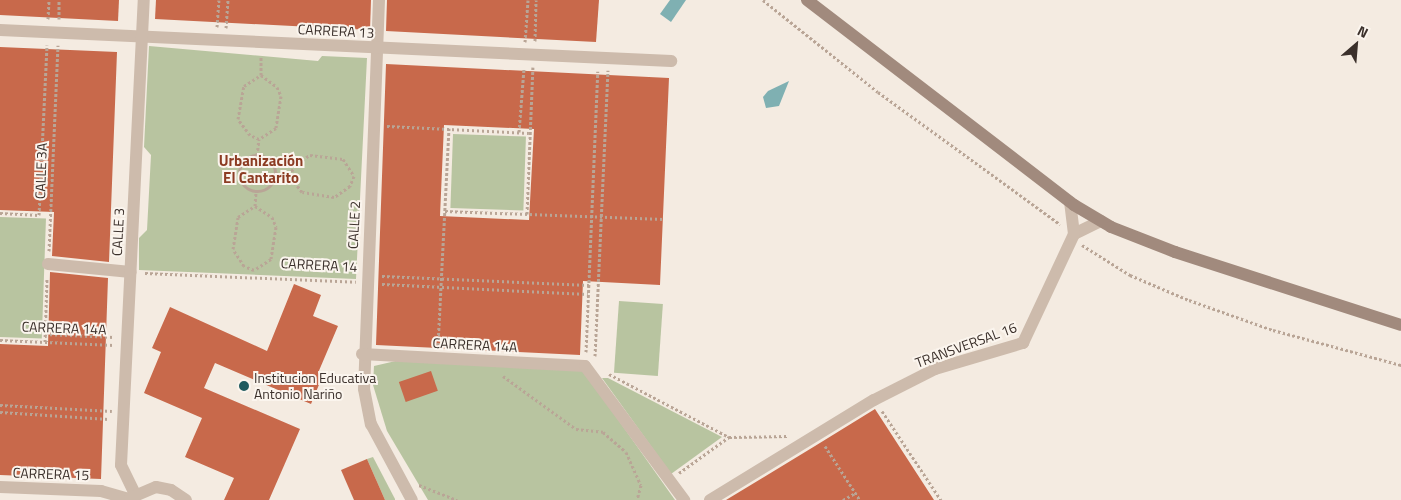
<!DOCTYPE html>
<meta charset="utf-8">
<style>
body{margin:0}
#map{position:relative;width:1401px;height:500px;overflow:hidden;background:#f4ebe1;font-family:"Titillium Web",sans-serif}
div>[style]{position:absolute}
.green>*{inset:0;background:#b8c4a0;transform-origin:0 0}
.water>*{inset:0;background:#7fb0b2}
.building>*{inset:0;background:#c8694b;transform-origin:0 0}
.path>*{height:3px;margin-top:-1.5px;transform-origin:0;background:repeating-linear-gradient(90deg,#b9a596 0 2.5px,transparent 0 5px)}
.path>.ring{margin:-1.5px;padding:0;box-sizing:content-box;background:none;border:3px solid #b9a596;border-radius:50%}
.street>*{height:12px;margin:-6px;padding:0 6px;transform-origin:6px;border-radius:6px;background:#cdbbac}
.secondary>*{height:12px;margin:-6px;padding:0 6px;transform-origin:6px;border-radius:6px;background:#a18a7d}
.dots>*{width:14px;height:14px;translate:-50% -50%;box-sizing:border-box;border:2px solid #fbf5ee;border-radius:50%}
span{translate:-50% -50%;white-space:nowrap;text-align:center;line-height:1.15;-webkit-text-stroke:4px #fbf5ee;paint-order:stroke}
.street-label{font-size:14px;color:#3b302b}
.poi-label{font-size:14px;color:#3b302b}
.left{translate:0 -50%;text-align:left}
.neighbourhood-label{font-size:15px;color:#8c3b22;font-weight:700}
.north{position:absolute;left:1331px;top:20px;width:50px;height:50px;-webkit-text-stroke:4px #fbf5ee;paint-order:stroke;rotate:27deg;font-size:14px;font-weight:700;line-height:20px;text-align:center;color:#3b302b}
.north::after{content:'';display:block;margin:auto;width:18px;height:22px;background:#3b302b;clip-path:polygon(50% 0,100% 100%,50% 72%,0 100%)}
</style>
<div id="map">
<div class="green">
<div style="clip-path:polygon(149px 46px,318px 61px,322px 56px,367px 58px,356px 279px,139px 270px,139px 238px,147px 230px,151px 155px,144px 147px)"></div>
<div style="left:453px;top:134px;width:73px;height:74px;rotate:2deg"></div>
<div style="left:0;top:217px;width:46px;height:120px;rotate:2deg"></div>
<div style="left:619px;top:301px;width:44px;height:72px;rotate:4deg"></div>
<div style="clip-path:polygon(400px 360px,583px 370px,675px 500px,428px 500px,387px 431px,373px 385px,374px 366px)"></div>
<div style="clip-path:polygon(602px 378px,608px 378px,722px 437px,671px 474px)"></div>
<div style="clip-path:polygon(373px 457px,395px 499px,395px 500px,385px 500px,367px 459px)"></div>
</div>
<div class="water">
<div style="clip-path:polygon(670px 0,686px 0,671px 22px,660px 14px)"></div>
<div style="clip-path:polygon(789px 81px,779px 106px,766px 108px,763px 97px,768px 91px)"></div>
</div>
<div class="building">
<div style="clip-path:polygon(0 0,119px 0,118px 21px,0 15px)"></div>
<div style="clip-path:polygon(156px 0,371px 0,370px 30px,155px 19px)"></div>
<div style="clip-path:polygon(387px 0,599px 0,596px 42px,386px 31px)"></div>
<div style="clip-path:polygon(0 47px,117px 52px,109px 262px,52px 256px,54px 212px,0 210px)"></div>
<div style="clip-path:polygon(evenodd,386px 64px,669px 78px,660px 285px,583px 281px,580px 355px,376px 345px,386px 64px,444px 125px,534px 129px,529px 220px,440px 216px,444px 125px)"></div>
<div style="clip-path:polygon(50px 272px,108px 278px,101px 479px,0 475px,0 344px,48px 346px)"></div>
<div style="clip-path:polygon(294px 284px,321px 295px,313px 316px,338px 326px,318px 373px,323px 375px,311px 404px,215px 363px,204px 388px,300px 429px,269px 500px,224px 500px,234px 478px,185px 457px,202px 418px,144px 393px,161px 352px,152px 348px,170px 307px,267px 351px)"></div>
<div style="left:431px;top:371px;width:21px;height:34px;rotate:71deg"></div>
<div style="clip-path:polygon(875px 409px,934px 500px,726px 500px,815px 446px)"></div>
<div style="clip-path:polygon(367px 459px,385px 500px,354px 500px,341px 470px)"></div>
</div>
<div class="path">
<div style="left:763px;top:0;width:147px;rotate:38.7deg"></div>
<div style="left:878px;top:92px;width:225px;rotate:36deg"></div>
<div style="left:48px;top:19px;width:19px;rotate:-87deg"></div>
<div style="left:59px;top:19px;width:19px;rotate:-90deg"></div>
<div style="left:217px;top:27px;width:27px;rotate:-86deg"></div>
<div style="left:226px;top:28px;width:28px;rotate:-86deg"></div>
<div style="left:535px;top:41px;width:41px;rotate:-88.6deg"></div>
<div style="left:525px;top:42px;width:42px;rotate:-85.9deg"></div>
<div style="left:261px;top:75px;width:20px;rotate:37deg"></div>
<div style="left:277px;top:87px;width:10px;rotate:66deg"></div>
<div style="left:281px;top:96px;width:32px;rotate:99deg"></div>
<div style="left:276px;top:128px;width:20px;rotate:147deg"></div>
<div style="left:259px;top:139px;width:10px;rotate:-156deg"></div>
<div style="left:250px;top:135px;width:20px;rotate:-127deg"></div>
<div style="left:238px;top:119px;width:34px;rotate:-80deg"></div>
<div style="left:244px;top:86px;width:20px;rotate:-33deg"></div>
<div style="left:261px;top:75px;width:19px;rotate:-90deg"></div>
<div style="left:387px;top:126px;width:142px;rotate:2.8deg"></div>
<div style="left:519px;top:132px;width:64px;rotate:-85.5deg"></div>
<div style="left:257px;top:155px;width:16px;rotate:-83deg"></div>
<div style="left:310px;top:155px;width:33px;rotate:7deg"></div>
<div style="left:343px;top:159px;width:20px;rotate:57deg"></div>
<div style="left:354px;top:176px;width:11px;rotate:112deg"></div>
<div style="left:350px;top:186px;width:19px;rotate:145deg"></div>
<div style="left:334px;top:197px;width:32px;rotate:-171deg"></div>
<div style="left:302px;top:192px;width:20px;rotate:-127deg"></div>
<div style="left:290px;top:176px;width:11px;rotate:-68deg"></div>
<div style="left:294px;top:166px;width:19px;rotate:-35deg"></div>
<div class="ring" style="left:239px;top:155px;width:33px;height:33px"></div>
<div style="left:275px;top:173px;width:15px;rotate:11deg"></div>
<div style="left:255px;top:206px;width:20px;rotate:33deg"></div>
<div style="left:272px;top:217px;width:11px;rotate:68deg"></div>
<div style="left:276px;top:227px;width:32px;rotate:99deg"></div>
<div style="left:271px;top:259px;width:20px;rotate:147deg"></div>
<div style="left:254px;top:270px;width:11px;rotate:-158deg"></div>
<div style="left:244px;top:266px;width:20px;rotate:-123deg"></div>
<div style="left:233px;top:249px;width:32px;rotate:-81deg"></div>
<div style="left:238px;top:217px;width:20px;rotate:-33deg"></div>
<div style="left:255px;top:206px;width:15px;rotate:-86deg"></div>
<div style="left:445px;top:211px;width:219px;rotate:2.1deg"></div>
<div style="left:0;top:213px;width:39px;rotate:3deg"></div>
<div style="left:39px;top:215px;width:170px;rotate:-87.3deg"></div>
<div style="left:527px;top:214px;width:147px;rotate:-87.7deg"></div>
<div style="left:1082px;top:245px;width:57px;rotate:32deg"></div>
<div style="left:1130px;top:275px;width:64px;rotate:23deg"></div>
<div style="left:1189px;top:300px;width:89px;rotate:19.7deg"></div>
<div style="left:1273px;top:330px;width:133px;rotate:15.3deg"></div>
<div style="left:49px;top:251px;width:206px;rotate:-87.5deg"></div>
<div style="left:145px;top:273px;width:211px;rotate:2.4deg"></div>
<div style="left:382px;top:276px;width:207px;rotate:2.5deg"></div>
<div style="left:382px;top:284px;width:206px;rotate:2.8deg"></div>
<div style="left:45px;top:334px;width:69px;rotate:2.5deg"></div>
<div style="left:0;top:340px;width:114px;rotate:2.5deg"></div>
<div style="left:45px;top:342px;width:64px;rotate:-88.2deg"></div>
<div style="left:438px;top:345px;width:217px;rotate:-87.1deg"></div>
<div style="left:586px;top:352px;width:281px;rotate:-87.6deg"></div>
<div style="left:595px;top:356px;width:286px;rotate:-87.4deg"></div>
<div style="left:609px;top:374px;width:136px;rotate:27.7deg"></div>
<div style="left:729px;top:437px;width:58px;rotate:-1deg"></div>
<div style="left:503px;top:376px;width:90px;rotate:36deg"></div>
<div style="left:576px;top:429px;width:27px;rotate:6deg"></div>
<div style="left:603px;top:432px;width:30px;rotate:41deg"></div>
<div style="left:626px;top:452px;width:36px;rotate:66deg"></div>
<div style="left:641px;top:485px;width:16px;rotate:105deg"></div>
<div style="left:0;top:405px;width:112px;rotate:3.1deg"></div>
<div style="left:882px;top:411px;width:107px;rotate:56.5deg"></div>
<div style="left:0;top:412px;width:109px;rotate:3.7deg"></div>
<div style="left:825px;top:446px;width:64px;rotate:57.1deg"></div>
<div style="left:679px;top:473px;width:62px;rotate:-35.8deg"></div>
<div style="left:419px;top:485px;width:41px;rotate:21.5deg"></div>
<div style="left:843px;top:500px;width:14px;rotate:-30deg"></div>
</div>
<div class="street">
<div style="left:379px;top:0;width:389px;rotate:92.2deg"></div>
<div style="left:364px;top:389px;width:36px;rotate:79deg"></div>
<div style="left:371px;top:424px;width:86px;rotate:61.7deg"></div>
<div style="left:0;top:30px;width:672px;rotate:2.65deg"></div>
<div style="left:1074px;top:234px;width:30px;rotate:-26deg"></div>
<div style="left:48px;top:264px;width:83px;rotate:5.5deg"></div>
<div style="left:362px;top:354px;width:223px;rotate:3.1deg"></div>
<div style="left:585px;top:366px;width:167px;rotate:53.5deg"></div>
<div style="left:0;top:487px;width:101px;rotate:2.3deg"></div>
<div style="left:101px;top:491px;width:29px;rotate:16deg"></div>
<div style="left:135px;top:494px;width:32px;rotate:-116deg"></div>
<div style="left:121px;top:465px;width:466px;rotate:-87.2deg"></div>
<div style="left:130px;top:498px;width:28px;rotate:-23deg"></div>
<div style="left:156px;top:487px;width:15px;rotate:11deg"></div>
<div style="left:171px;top:490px;width:18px;rotate:34deg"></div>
<div style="left:710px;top:500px;width:192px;rotate:-31.4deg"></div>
<div style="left:874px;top:400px;width:68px;rotate:-26.9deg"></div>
<div style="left:935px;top:369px;width:92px;rotate:-16.5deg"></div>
<div style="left:1023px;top:343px;width:120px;rotate:-64.9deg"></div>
<div style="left:1074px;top:234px;width:32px;rotate:-97deg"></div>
</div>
<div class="secondary">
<div style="left:807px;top:0;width:337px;rotate:37.5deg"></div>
<div style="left:1074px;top:205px;width:43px;rotate:30.7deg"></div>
<div style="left:1111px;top:227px;width:69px;rotate:21.3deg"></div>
<div style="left:1175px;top:252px;width:237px;rotate:17.9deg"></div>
</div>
<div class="dots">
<div style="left:244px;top:386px;background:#1f5a5e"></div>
</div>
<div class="street-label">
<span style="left:336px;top:31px;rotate:3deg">CARRERA 13</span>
<span style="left:41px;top:171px;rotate:-88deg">CALLE 3A</span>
<span style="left:354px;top:225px;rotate:-87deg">CALLE 2</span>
<span style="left:118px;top:232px;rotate:-87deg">CALLE 3</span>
<span style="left:319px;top:265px;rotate:3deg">CARRERA 14</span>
<span style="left:64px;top:328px;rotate:2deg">CARRERA 14A</span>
<span style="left:475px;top:345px;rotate:3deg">CARRERA 14A</span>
<span style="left:966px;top:345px;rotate:-20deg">TRANSVERSAL 16</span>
<span style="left:51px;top:474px;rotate:2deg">CARRERA 15</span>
</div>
<div class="poi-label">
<span class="left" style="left:254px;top:386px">Institucion Educativa<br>Antonio Nariño</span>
</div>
<div class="neighbourhood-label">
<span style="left:261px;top:169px">Urbanización<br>El Cantarito</span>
</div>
<div class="north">N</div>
</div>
